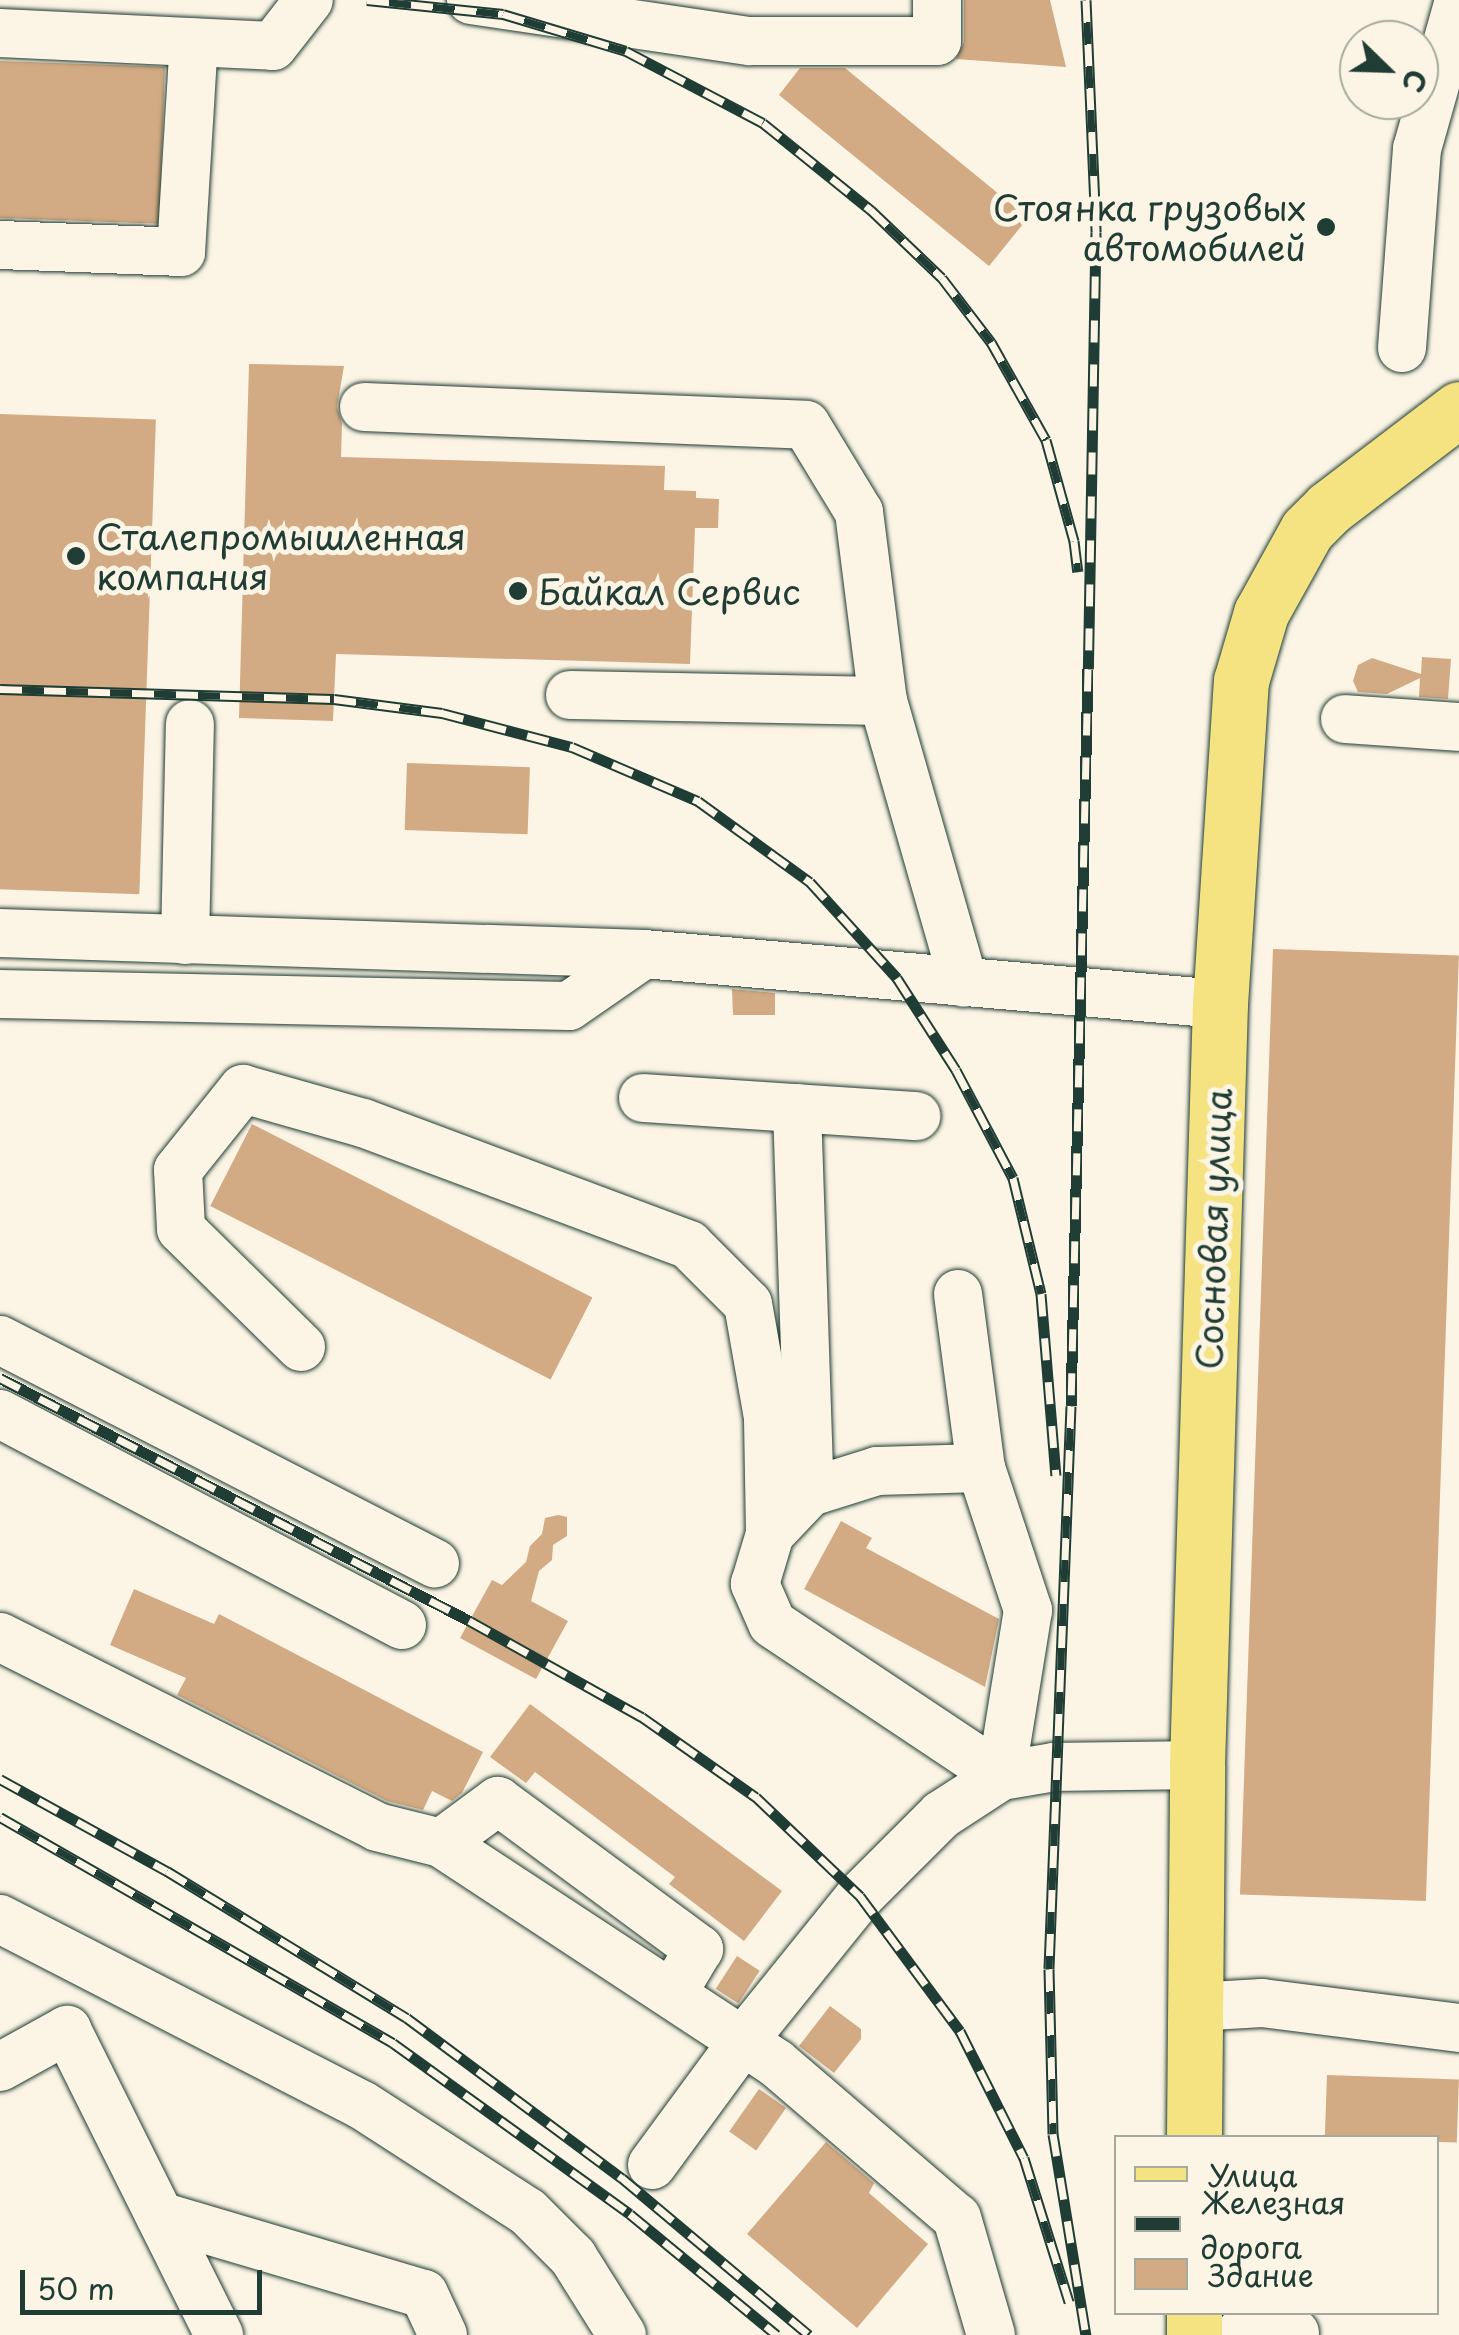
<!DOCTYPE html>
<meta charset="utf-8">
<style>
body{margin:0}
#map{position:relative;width:1459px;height:2335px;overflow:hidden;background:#fcf5e5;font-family:"Playpen Sans",sans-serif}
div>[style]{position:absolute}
.building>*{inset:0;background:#d2aa83;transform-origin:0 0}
.roads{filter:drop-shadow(0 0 2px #1f3d34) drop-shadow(0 0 2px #1f3d34)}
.minor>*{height:48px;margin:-24px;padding:0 24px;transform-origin:24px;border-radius:24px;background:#fcf5e5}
.major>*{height:55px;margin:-27.5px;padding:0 27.5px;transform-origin:27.5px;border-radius:27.5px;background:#f5e382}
.rail>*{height:11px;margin-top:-5.5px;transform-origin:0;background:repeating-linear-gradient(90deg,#fcf5e5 0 22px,#1f3d34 0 44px);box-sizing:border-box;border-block:2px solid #1f3d34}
.dots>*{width:28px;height:28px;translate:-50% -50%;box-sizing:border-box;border:5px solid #fcf5e5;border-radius:50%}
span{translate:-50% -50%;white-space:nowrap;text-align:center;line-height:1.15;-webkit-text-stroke:10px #fcf5e5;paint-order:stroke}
.poi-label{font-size:35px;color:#1f3d34}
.right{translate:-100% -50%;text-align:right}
.left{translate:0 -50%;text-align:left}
.street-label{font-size:35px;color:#1f3d34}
.legend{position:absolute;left:1114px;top:2135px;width:325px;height:180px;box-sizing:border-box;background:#fcf5e5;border:2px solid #a4ab9e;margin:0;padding:12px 18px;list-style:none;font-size:30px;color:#1f3d34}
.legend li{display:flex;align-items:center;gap:20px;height:50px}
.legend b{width:50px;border:2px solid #a4ab9e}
.north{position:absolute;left:1339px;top:20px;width:100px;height:100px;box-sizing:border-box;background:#fcf5e5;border:2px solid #a4ab9e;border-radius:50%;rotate:113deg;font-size:28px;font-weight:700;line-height:40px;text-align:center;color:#1f3d34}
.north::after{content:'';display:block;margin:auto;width:35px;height:45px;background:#1f3d34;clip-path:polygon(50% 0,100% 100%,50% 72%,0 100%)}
.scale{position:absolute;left:20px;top:2270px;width:242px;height:45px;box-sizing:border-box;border:5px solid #1f3d34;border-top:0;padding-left:12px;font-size:30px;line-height:35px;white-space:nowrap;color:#1f3d34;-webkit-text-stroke:8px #fcf5e5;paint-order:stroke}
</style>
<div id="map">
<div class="building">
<div style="clip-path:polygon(964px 0,1050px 0,1066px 67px,956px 59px,964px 42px)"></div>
<div style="left:0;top:61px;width:165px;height:157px;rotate:2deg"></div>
<div style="clip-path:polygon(800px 68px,845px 68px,1028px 218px,989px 266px,779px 95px)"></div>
<div style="clip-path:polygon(249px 364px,344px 366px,337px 407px,342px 423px,341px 457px,665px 466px,664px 490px,696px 491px,696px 498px,719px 499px,718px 528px,695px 528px,690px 664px,336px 654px,333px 721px,239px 718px)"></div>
<div style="left:0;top:414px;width:156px;height:475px;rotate:2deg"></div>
<div style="clip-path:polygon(1422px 657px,1451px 659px,1448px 699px,1419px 697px,1420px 678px,1387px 694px,1358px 692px,1353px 681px,1358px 665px,1372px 658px,1421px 674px)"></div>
<div style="left:407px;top:763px;width:123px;height:67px;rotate:2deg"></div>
<div style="left:1273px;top:949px;width:186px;height:946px;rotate:2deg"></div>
<div style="clip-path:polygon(732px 989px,775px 993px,775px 1015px,733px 1015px)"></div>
<div style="left:252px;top:1124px;width:382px;height:92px;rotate:27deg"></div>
<div style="clip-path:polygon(558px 1515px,567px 1517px,567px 1536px,553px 1545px,552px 1560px,539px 1571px,531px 1601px,568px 1621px,536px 1679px,460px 1638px,492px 1580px,502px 1585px,526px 1562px,530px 1546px,542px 1534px,545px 1518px)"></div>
<div style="clip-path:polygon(841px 1521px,872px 1538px,866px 1548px,999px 1619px,985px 1687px,804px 1589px)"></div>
<div style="clip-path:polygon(134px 1589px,214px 1624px,219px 1614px,483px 1752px,462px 1793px,452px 1801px,432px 1791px,423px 1810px,387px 1801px,177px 1695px,186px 1678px,110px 1645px)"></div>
<div style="clip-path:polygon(530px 1704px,782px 1891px,744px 1941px,669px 1884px,675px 1877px,535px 1772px,526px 1783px,490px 1757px)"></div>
<div style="left:737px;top:1956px;width:27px;height:39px;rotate:33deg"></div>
<div style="clip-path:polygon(830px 2006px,861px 2029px,861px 2039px,834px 2073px,799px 2046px)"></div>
<div style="left:1327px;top:2075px;width:132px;height:63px;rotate:2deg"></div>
<div style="left:759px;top:2089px;width:33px;height:52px;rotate:35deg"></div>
<div style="clip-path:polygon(826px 2142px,874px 2183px,869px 2193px,928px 2244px,857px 2328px,747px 2234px)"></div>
</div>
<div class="roads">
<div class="minor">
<div style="left:471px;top:0;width:282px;rotate:8.4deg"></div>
<div style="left:750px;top:41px;width:187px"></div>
<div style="left:937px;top:41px;width:41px;rotate:-90deg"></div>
<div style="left:0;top:33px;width:273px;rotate:2.7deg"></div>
<div style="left:273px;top:46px;width:58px;rotate:-52deg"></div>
<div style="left:0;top:245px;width:181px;rotate:2.2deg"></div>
<div style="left:181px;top:252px;width:210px;rotate:-86.5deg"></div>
<div style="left:1402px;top:348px;width:200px;rotate:-85.7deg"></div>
<div style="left:1417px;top:149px;width:154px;rotate:-74.2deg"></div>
<div style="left:364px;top:407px;width:442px;rotate:2.3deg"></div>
<div style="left:806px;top:425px;width:102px;rotate:58.7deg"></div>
<div style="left:859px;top:512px;width:191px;rotate:82.8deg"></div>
<div style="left:883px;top:701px;width:293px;rotate:74deg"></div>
<div style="left:570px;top:695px;width:313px;rotate:1.1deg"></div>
<div style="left:1345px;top:719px;width:114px;rotate:4deg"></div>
<div style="left:0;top:933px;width:644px;rotate:1.87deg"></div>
<div style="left:185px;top:940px;width:216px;rotate:-88.7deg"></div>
<div style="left:0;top:994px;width:569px;rotate:1.21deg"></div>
<div style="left:569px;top:1006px;width:91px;rotate:-34.7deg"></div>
<div style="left:644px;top:954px;width:578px;rotate:4.96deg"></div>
<div style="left:643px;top:1098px;width:274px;rotate:3.8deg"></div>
<div style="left:797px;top:1108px;width:384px;rotate:88.1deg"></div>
<div style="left:958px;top:1294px;width:176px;rotate:82.5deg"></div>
<div style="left:981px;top:1468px;width:150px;rotate:71.7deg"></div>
<div style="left:1028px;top:1610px;width:168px;rotate:99.2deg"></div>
<div style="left:1001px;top:1776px;width:275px;rotate:-146.3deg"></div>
<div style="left:772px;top:1623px;width:43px;rotate:-113.6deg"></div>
<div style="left:755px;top:1584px;width:52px;rotate:-73.3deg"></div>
<div style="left:770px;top:1534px;width:58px;rotate:-46.4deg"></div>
<div style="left:810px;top:1492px;width:70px;rotate:-17.4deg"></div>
<div style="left:877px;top:1471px;width:104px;rotate:-1.7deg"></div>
<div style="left:0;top:1340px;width:489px;rotate:27.2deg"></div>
<div style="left:301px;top:1347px;width:168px;rotate:-135.5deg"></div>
<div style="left:181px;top:1229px;width:59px;rotate:-92.9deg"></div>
<div style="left:178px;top:1170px;width:104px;rotate:-51.3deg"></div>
<div style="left:243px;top:1089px;width:125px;rotate:15.8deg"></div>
<div style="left:363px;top:1123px;width:348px;rotate:20.5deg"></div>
<div style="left:689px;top:1245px;width:83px;rotate:45deg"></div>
<div style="left:748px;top:1304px;width:116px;rotate:80deg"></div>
<div style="left:768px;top:1418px;width:116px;rotate:89deg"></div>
<div style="left:0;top:1414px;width:454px;rotate:27.7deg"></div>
<div style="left:0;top:1637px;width:422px;rotate:26.7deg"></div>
<div style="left:377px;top:1827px;width:66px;rotate:14deg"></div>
<div style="left:441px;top:1843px;width:401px;rotate:33.3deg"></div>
<div style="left:776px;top:2063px;width:238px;rotate:40.6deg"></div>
<div style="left:957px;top:2218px;width:122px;rotate:73.8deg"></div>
<div style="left:441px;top:1843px;width:71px;rotate:-36.4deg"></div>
<div style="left:498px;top:1801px;width:250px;rotate:36.4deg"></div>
<div style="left:699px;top:1949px;width:52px;rotate:121deg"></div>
<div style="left:0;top:1919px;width:407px;rotate:27.2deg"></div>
<div style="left:362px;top:2105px;width:197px;rotate:32.8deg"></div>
<div style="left:528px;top:2212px;width:64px;rotate:45deg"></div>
<div style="left:573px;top:2257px;width:92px;rotate:57.9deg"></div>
<div style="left:1194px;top:2007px;width:68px;rotate:-3.4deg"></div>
<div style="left:1262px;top:2003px;width:199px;rotate:7.2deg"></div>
<div style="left:0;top:2067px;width:77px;rotate:-28.9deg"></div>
<div style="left:67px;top:2030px;width:341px;rotate:63.5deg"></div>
<div style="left:652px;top:2165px;width:154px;rotate:-53.7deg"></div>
<div style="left:743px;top:2041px;width:186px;rotate:-51.1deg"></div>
<div style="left:860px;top:1896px;width:115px;rotate:-45deg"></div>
<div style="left:941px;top:1815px;width:72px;rotate:-33deg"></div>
<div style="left:1001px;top:1776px;width:54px;rotate:-9.6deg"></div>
<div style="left:1054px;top:1767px;width:143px;rotate:-0.8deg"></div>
<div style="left:160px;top:2216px;width:275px;rotate:16.5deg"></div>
<div style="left:424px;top:2294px;width:45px;rotate:65.1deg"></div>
<div style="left:1240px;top:2333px;width:55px"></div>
</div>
<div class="major">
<div style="left:1194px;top:2138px;width:373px;rotate:-89.5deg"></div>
<div style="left:1197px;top:1765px;width:761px;rotate:-88.27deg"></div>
<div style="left:1220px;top:1004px;width:324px;rotate:-86.3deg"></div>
<div style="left:1241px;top:681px;width:71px;rotate:-73.6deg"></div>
<div style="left:1261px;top:613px;width:95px;rotate:-61deg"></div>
<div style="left:1307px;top:530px;width:31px;rotate:-45deg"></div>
<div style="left:1329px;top:508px;width:163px;rotate:-37.3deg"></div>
<div style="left:1194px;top:2312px;width:23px;rotate:90deg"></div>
</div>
</div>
<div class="rail">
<div style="left:367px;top:0;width:137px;rotate:5.9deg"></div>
<div style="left:503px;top:14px;width:128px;rotate:16.7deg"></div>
<div style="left:626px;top:51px;width:155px;rotate:27.7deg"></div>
<div style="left:763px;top:123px;width:139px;rotate:38.9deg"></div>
<div style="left:871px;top:210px;width:98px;rotate:43.8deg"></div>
<div style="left:942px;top:278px;width:81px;rotate:52.6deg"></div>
<div style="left:991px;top:342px;width:112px;rotate:60.7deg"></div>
<div style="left:1046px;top:440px;width:105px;rotate:74.5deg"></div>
<div style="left:1074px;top:541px;width:31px;rotate:83deg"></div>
<div style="left:1086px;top:0;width:232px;rotate:87.5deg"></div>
<div style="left:1096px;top:232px;width:437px;rotate:91deg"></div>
<div style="left:1088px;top:669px;width:737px;rotate:91.32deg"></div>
<div style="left:1071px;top:1406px;width:563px;rotate:92.24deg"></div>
<div style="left:1049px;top:1969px;width:165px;rotate:88.6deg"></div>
<div style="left:1053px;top:2134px;width:204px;rotate:80.7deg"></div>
<div style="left:0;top:689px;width:334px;rotate:1.7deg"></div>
<div style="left:334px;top:699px;width:109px;rotate:7.4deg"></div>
<div style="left:442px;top:713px;width:134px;rotate:14.7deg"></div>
<div style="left:572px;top:747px;width:137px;rotate:23.2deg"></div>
<div style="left:698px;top:801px;width:138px;rotate:35.9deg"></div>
<div style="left:810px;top:882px;width:130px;rotate:47.8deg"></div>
<div style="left:897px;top:978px;width:109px;rotate:57.3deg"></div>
<div style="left:956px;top:1070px;width:122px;rotate:62.2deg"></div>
<div style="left:1013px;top:1178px;width:119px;rotate:76.4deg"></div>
<div style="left:1041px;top:1294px;width:182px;rotate:85.3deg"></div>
<div style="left:0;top:1378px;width:529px;rotate:27.34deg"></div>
<div style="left:470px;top:1621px;width:197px;rotate:29.2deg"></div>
<div style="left:642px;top:1717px;width:139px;rotate:35.1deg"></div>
<div style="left:756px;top:1797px;width:144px;rotate:43.6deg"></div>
<div style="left:860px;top:1896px;width:168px;rotate:53.5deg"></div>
<div style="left:960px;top:2031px;width:142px;rotate:63.3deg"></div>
<div style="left:1024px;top:2158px;width:151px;rotate:72.6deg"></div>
<div style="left:0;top:1779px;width:191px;rotate:28.9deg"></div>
<div style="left:167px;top:1871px;width:281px;rotate:31.5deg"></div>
<div style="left:407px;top:2018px;width:268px;rotate:36.7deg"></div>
<div style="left:622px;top:2178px;width:244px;rotate:40deg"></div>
<div style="left:0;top:1817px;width:453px;rotate:29.9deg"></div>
<div style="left:393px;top:2043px;width:292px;rotate:35.8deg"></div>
<div style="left:630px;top:2214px;width:190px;rotate:39.5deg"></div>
</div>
<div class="dots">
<div style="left:1326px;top:227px;background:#1f3d34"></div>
<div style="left:76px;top:556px;background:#1f3d34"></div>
<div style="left:518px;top:591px;background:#1f3d34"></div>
</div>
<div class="poi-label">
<span class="right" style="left:1306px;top:227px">Стоянка грузовых<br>автомобилей</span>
<span class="left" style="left:96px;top:556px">Сталепромышленная<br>компания</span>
<span class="left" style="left:538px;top:591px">Байкал Сервис</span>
</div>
<div class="street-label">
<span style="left:1213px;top:1229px;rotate:-88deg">Сосновая улица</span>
</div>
<ul class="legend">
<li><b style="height:12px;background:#f5e382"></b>Улица</li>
<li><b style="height:12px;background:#1f3d34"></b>Железная дорога</li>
<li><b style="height:28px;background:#d2aa83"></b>Здание</li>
</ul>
<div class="north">С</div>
<div class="scale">50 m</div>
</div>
